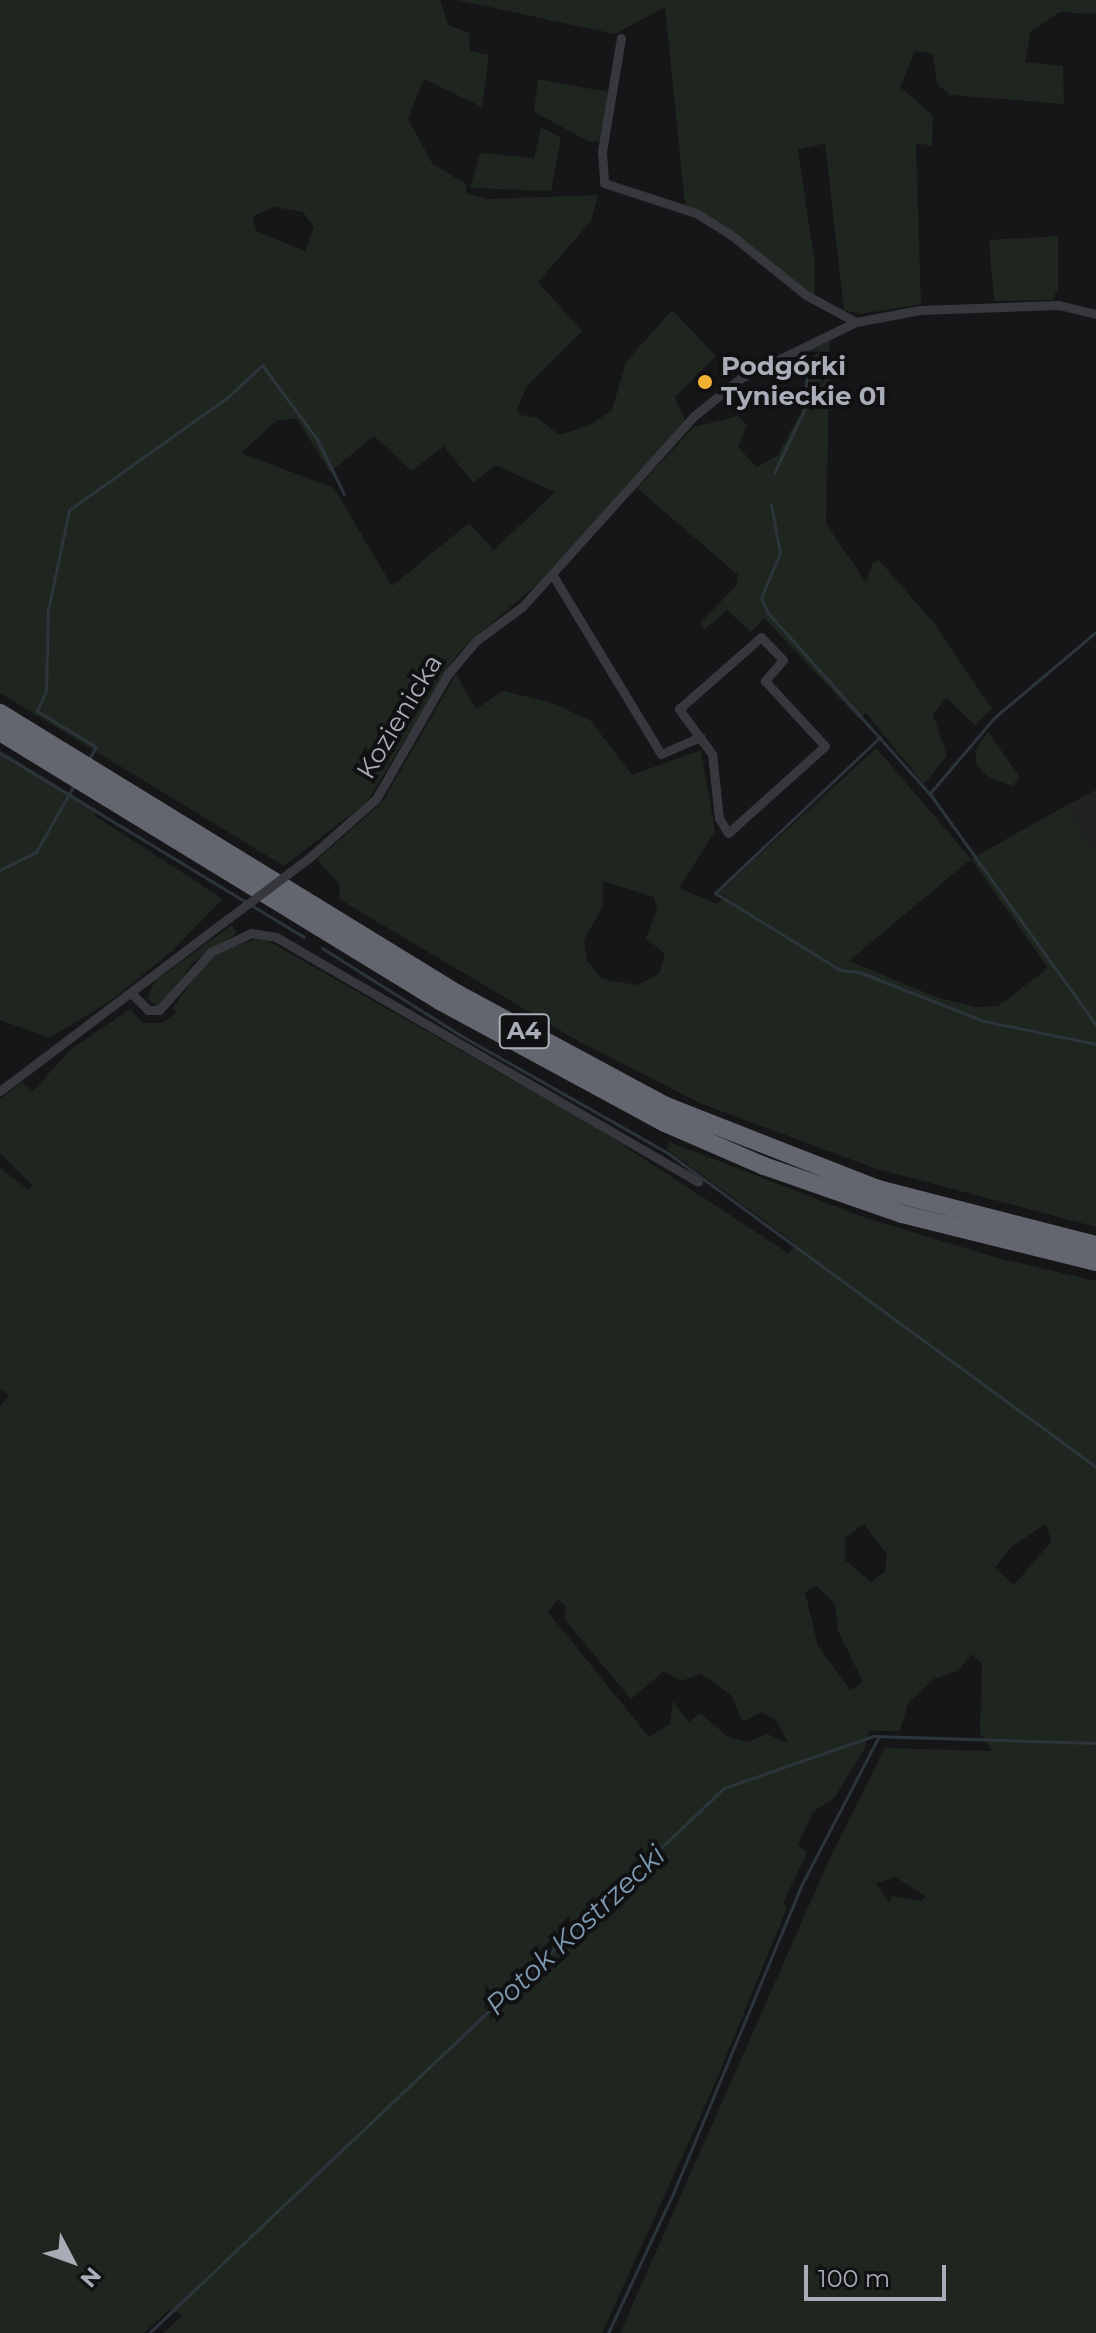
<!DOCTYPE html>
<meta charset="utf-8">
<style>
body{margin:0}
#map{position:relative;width:1096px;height:2333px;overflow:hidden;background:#161618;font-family:Montserrat,sans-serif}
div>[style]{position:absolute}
.built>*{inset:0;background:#222225}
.green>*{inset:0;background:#1e261f}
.stream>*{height:3px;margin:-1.5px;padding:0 1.5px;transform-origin:1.5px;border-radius:1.5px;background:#2c353c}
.street>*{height:9px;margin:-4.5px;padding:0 4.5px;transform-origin:4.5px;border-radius:4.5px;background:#37383d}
.highway>*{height:18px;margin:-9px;padding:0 9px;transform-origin:9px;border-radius:9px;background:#63666e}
.street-bridge>*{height:9px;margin:-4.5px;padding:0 4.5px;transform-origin:4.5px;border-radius:4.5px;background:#37383d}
.dots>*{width:22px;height:22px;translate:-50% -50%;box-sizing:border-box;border:4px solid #111113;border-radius:50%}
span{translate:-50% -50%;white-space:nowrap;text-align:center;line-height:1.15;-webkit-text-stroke:8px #111113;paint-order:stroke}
.shield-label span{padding:2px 6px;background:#111113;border:2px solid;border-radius:6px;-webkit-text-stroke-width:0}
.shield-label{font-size:24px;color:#a8adb8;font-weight:700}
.poi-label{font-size:26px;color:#a8adb8;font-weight:700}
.left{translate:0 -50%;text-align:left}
.street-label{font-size:26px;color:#a8adb8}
.water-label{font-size:28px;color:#7f9bb3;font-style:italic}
.north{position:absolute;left:32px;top:2221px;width:80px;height:80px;-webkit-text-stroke:6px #111113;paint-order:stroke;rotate:131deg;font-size:22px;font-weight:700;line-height:32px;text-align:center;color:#a8adb8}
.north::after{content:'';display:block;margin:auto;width:28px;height:36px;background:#a8adb8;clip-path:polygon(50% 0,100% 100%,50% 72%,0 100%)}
.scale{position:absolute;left:804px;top:2265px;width:142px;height:36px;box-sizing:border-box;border:4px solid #a8adb8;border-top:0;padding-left:10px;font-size:24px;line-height:28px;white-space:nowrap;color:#a8adb8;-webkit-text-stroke:6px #111113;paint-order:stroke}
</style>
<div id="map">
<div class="built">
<div style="clip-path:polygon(1096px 790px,1096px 855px,1069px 804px)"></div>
</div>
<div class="green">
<div style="clip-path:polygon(evenodd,0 0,440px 0,448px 25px,469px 33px,470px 51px,489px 55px,482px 107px,424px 79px,408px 119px,432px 163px,467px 185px,466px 193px,488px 199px,598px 195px,591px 221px,538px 282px,582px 331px,527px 386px,517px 409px,520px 415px,536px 417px,559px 435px,588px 426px,612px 410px,626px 362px,672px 310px,716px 356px,675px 397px,685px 421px,538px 583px,458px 653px,367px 802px,284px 866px,0 693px,0 0,275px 207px,303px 212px,314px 227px,305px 251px,256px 231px,253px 216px,275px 207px,0 0,297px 419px,330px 472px,374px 436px,412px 471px,444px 446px,473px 483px,495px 465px,555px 492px,494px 550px,469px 523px,392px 586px,334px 488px,241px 453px,277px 420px,297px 419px)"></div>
<div style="clip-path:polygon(457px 0,1096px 0,1096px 14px,1060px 12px,1031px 31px,1025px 62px,1063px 66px,1064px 104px,950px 95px,937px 84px,933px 54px,915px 51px,900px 87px,933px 115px,932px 146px,916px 143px,921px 304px,861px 314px,844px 310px,825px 143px,798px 150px,815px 265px,814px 296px,717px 222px,685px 204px,665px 7px,615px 34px)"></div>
<div style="clip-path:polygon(538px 79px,608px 92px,601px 141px,590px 142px,534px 112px)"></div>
<div style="clip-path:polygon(541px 127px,561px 138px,551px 191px,470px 188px,480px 153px,534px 158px)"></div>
<div style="clip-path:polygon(1058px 236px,1058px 289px,1052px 300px,994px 301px,989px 240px)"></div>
<div style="clip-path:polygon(830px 341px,826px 524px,866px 582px,873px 563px,879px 560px,934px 623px,992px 709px,975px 725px,946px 698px,933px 714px,947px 756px,924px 784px,866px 713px,859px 719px,764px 618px,751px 632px,727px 610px,704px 630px,700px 623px,736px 586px,738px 575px,637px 488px,694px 427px,738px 416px,747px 425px,738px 447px,757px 467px,778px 455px,802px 410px,808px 350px)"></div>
<div style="clip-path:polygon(evenodd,456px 674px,476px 709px,503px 691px,549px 702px,590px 720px,632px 775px,701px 750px,715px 831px,679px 888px,716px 904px,726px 897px,719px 892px,876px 748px,971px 859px,1069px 804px,1096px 855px,1096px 1227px,874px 1168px,702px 1104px,578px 1041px,339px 899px,340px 884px,317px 860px,383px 801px,456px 674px,971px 859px,1048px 968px,998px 1006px,976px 1007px,936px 997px,849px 961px,971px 859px,456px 674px,603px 881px,654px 897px,657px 909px,646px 938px,665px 954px,659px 974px,637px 985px,602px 979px,587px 961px,584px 940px,603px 906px,603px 881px)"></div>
<div style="clip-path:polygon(988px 732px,1020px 777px,1012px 786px,987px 776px,977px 766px,975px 751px)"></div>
<div style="clip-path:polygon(0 750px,96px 809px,95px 816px,223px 899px,172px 951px,113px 999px,50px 1038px,0 1020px)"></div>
<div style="clip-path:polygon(232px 925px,237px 933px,191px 964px,167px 1002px,156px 1006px,147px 998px,155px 981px)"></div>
<div style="clip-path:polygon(evenodd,263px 938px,597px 1128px,788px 1253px,796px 1244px,667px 1149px,670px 1142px,863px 1217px,998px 1258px,1096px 1281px,1096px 2333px,620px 2333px,829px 1860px,885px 1748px,992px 1751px,980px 1733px,982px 1664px,971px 1654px,958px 1671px,934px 1679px,908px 1703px,900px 1731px,869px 1731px,866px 1746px,835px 1797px,813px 1812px,798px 1844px,807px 1853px,783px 1903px,787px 1908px,711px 2093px,602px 2333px,163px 2333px,183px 2315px,169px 2310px,144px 2333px,0 2333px,0 1407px,9px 1395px,0 1388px,0 1168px,29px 1190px,32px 1185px,0 1153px,0 1099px,22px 1082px,33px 1091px,71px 1049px,130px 1009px,143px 1023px,162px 1023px,176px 1013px,173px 1008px,204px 964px,221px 949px,263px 938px,864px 1524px,887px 1554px,885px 1572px,871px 1582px,845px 1560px,845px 1538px,864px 1524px,263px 938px,1046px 1524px,1051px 1542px,1014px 1585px,995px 1568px,1011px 1547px,1046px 1524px,263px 938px,817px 1586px,835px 1604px,838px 1631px,863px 1682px,850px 1690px,818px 1646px,805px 1592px,817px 1586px,263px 938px,558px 1599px,565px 1606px,565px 1620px,631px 1699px,664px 1671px,681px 1681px,701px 1674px,731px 1695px,743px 1722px,762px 1712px,776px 1720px,788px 1743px,767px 1734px,747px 1742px,728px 1737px,700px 1713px,689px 1722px,673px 1701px,670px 1724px,649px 1737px,548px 1612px,558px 1599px,263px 938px,895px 1877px,927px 1897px,920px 1901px,891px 1896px,889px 1903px,876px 1883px,895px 1877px)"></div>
</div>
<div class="stream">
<div style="left:774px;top:473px;width:70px;rotate:-64.5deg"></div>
<div style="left:804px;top:410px;width:59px;rotate:-85.2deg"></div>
<div style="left:771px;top:504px;width:50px;rotate:79.6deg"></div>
<div style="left:780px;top:553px;width:49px;rotate:112.9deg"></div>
<div style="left:761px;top:598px;width:17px;rotate:65deg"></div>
<div style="left:768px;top:613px;width:243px;rotate:48.2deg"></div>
<div style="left:930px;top:794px;width:284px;rotate:54.3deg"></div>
<div style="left:880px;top:737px;width:227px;rotate:136.6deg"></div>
<div style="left:715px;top:893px;width:147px;rotate:31.6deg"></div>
<div style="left:840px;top:970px;width:19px;rotate:6deg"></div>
<div style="left:859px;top:972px;width:134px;rotate:21.4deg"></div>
<div style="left:984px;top:1021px;width:114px;rotate:11.6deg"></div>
<div style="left:0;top:753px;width:355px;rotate:31.2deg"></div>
<div style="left:89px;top:759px;width:14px;rotate:-60deg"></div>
<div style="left:96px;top:747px;width:69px;rotate:-148.6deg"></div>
<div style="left:37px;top:711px;width:22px;rotate:-66deg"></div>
<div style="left:46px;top:691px;width:81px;rotate:-88.6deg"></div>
<div style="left:48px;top:610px;width:102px;rotate:-78.1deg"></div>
<div style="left:69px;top:510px;width:195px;rotate:-35.4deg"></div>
<div style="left:228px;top:397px;width:47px;rotate:-43.3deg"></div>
<div style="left:262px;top:365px;width:92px;rotate:53.4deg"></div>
<div style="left:317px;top:439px;width:61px;rotate:63.9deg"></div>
<div style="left:930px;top:793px;width:100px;rotate:-49.5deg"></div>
<div style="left:995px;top:717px;width:132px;rotate:-40.1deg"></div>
<div style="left:0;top:870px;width:40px;rotate:-26.6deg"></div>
<div style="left:36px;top:852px;width:75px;rotate:-60.4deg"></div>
<div style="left:322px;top:948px;width:163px;rotate:32.2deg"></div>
<div style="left:460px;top:1035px;width:239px;rotate:29.6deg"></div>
<div style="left:668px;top:1153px;width:531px;rotate:36.27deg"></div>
<div style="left:149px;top:2333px;width:792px;rotate:-43.47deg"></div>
<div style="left:724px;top:1788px;width:158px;rotate:-19.2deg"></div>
<div style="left:873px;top:1736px;width:223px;rotate:1.8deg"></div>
<div style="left:608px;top:2333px;width:159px;rotate:-65deg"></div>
<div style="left:675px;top:2189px;width:333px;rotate:-67.4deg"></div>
<div style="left:803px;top:1882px;width:165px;rotate:-62.5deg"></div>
</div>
<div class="street">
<div style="left:621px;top:38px;width:116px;rotate:99.5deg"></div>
<div style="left:602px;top:152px;width:31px;rotate:86deg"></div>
<div style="left:604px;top:183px;width:97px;rotate:18.1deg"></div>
<div style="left:696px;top:213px;width:40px;rotate:32deg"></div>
<div style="left:730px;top:234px;width:97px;rotate:38.8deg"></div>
<div style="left:806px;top:295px;width:57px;rotate:28.4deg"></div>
<div style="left:552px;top:574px;width:210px;rotate:58.8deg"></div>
<div style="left:661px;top:754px;width:43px;rotate:-23.6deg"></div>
<div style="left:761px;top:637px;width:32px;rotate:46deg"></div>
<div style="left:783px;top:660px;width:28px;rotate:131deg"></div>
<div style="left:765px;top:681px;width:88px;rotate:47.3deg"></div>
<div style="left:825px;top:746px;width:130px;rotate:138.1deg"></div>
<div style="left:728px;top:833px;width:17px;rotate:-121deg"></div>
<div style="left:719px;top:818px;width:64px;rotate:-96.2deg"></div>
<div style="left:712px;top:754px;width:56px;rotate:-126.3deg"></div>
<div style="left:679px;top:709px;width:109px;rotate:-41.3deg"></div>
<div style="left:309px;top:858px;width:89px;rotate:-41.4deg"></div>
<div style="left:376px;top:799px;width:144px;rotate:-60.1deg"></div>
<div style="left:448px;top:674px;width:43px;rotate:-49.7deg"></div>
<div style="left:476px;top:641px;width:57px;rotate:-36.5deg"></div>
<div style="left:522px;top:607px;width:257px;rotate:-48deg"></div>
<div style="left:694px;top:416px;width:60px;rotate:-39deg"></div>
<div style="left:741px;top:378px;width:128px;rotate:-26deg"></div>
<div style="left:856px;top:322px;width:65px;rotate:-10.6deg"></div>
<div style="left:920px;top:310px;width:139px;rotate:-2.1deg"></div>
<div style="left:1059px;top:305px;width:38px;rotate:14deg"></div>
<div style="left:131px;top:993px;width:24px;rotate:45deg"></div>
<div style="left:148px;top:1010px;width:11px"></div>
<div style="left:159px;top:1010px;width:78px;rotate:-48.1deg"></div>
<div style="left:211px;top:952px;width:44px;rotate:-25.4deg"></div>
<div style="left:251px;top:933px;width:25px;rotate:9deg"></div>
<div style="left:276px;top:937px;width:488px;rotate:30.1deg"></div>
<div style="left:0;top:1091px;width:287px;rotate:-37.1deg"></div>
</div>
<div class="highway">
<div style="left:0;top:713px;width:537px;rotate:31.53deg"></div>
<div style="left:458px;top:994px;width:236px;rotate:28.3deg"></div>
<div style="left:666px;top:1106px;width:228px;rotate:21.4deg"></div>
<div style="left:878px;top:1189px;width:225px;rotate:14.4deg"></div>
<div style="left:0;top:732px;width:516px;rotate:31.44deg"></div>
<div style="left:440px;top:1001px;width:256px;rotate:28.5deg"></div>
<div style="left:665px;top:1123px;width:108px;rotate:23.5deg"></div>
<div style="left:764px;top:1166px;width:146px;rotate:19.2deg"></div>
<div style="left:902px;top:1214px;width:200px;rotate:13.9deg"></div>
</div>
<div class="street-bridge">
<div style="left:229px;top:918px;width:100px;rotate:-36.9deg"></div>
</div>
<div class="dots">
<div style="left:705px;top:382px;background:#f2b134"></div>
</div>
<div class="shield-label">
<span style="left:524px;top:1031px">A4</span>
</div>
<div class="poi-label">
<span class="left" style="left:721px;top:382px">Podgórki<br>Tynieckie 01</span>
</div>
<div class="street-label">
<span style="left:400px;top:717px;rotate:-59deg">Kozienicka</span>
</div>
<div class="water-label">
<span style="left:575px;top:1930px;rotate:-43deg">Potok Kostrzecki</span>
</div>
<div class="north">N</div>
<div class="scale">100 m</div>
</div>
